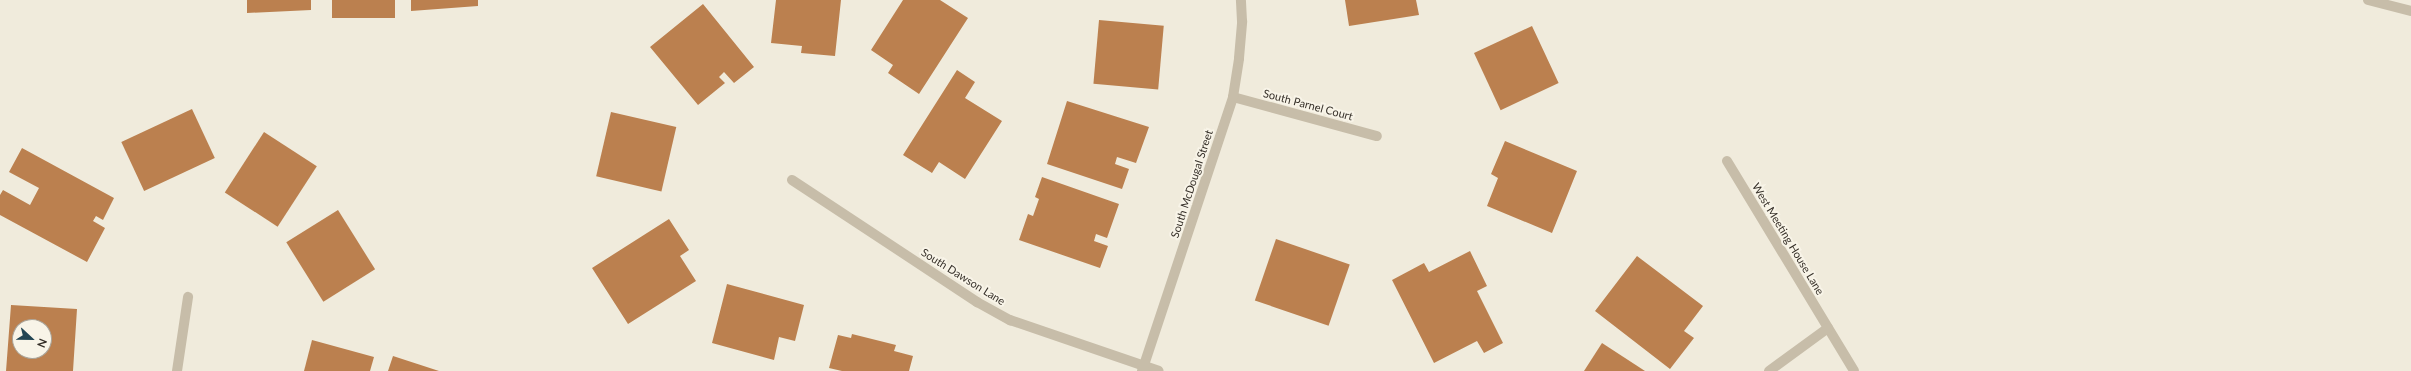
<!DOCTYPE html>
<style>
body{margin:0}
#map{position:relative;width:2411px;height:371px;overflow:hidden;background:#f0ebdc;font-family:Lato,sans-serif}
div>[style]{position:absolute}
.building>*{inset:0;background:#bb804f;transform-origin:0 0}
.minor>*{height:10px;margin:-5px;padding:0 5px;transform-origin:5px;border-radius:5px;background:#c7bda9}
.tertiary>*{height:10px;margin:-5px;padding:0 5px;transform-origin:5px;border-radius:5px;background:#c7bda9}
span{translate:-50% -50%;white-space:nowrap;text-align:center;line-height:1.15;-webkit-text-stroke:4px #f8f4e8;paint-order:stroke}
.street-label{font-size:11px;color:#352f28}
.north{position:absolute;left:12px;top:319px;width:40px;height:40px;box-sizing:border-box;background:#f8f4e8;border:1px solid #aaa59b;border-radius:50%;rotate:112deg;font-size:11px;font-weight:700;line-height:16px;text-align:center;color:#352f28}
.north::after{content:'';display:block;margin:auto;width:14px;height:18px;background:#224553;clip-path:polygon(50% 0,100% 100%,50% 72%,0 100%)}
</style>
<div id="map">
<div class="building">
<div style="clip-path:polygon(247px 0,311px 0,311px 10px,247px 13px)"></div>
<div style="left:332px;top:0;width:63px;height:18px"></div>
<div style="clip-path:polygon(411px 0,478px 0,478px 6px,411px 11px)"></div>
<div style="clip-path:polygon(776px 0,841px 0,835px 56px,801px 53px,802px 46px,771px 43px)"></div>
<div style="clip-path:polygon(903px 0,940px 0,968px 18px,919px 94px,888px 73px,893px 65px,871px 50px)"></div>
<div style="clip-path:polygon(1345px 0,1416px 0,1419px 15px,1349px 26px)"></div>
<div style="clip-path:polygon(703px 4px,754px 67px,734px 83px,724px 72px,719px 77px,725px 83px,698px 105px,650px 47px)"></div>
<div style="left:1099px;top:20px;width:65px;height:64px;rotate:5deg"></div>
<div style="left:1532px;top:26px;width:63px;height:64px;rotate:65deg"></div>
<div style="clip-path:polygon(957px 70px,975px 82px,965px 98px,1002px 121px,965px 179px,939px 162px,932px 173px,903px 155px)"></div>
<div style="clip-path:polygon(1067px 101px,1149px 127px,1136px 163px,1117px 157px,1115px 164px,1129px 169px,1122px 189px,1047px 164px)"></div>
<div style="left:192px;top:109px;width:54px;height:78px;rotate:65deg"></div>
<div style="left:611px;top:112px;width:67px;height:66px;rotate:13deg"></div>
<div style="left:264px;top:132px;width:63px;height:72px;rotate:33deg"></div>
<div style="clip-path:polygon(1505px 141px,1577px 171px,1552px 233px,1487px 206px,1498px 178px,1491px 174px)"></div>
<div style="clip-path:polygon(22px 148px,114px 198px,103px 220px,96px 216px,93px 221px,105px 228px,87px 262px,0 215px,0 195px,3px 190px,30px 205px,39px 188px,9px 172px)"></div>
<div style="clip-path:polygon(1042px 177px,1119px 204px,1107px 238px,1096px 234px,1094px 241px,1108px 246px,1100px 268px,1019px 240px,1028px 214px,1033px 216px,1039px 199px,1035px 197px)"></div>
<div style="left:338px;top:210px;width:70px;height:61px;rotate:58deg"></div>
<div style="clip-path:polygon(669px 219px,689px 250px,680px 256px,696px 281px,628px 324px,592px 268px)"></div>
<div style="left:1276px;top:239px;width:78px;height:65px;rotate:19deg"></div>
<div style="clip-path:polygon(1470px 251px,1487px 286px,1477px 291px,1503px 343px,1484px 353px,1477px 341px,1434px 363px,1392px 280px,1424px 263px,1429px 272px)"></div>
<div style="clip-path:polygon(1637px 256px,1703px 306px,1684px 331px,1694px 338px,1670px 369px,1595px 311px)"></div>
<div style="clip-path:polygon(727px 284px,804px 305px,795px 341px,779px 337px,774px 360px,712px 343px)"></div>
<div style="clip-path:polygon(evenodd,11px 305px,77px 309px,73px 371px,6px 371px,11px 305px,20px 327px,44px 327px,44px 351px,20px 351px,20px 327px)"></div>
<div style="clip-path:polygon(852px 334px,896px 345px,894px 351px,913px 356px,909px 371px,842px 371px,829px 368px,838px 335px,851px 338px)"></div>
<div style="clip-path:polygon(312px 340px,374px 357px,370px 371px,304px 371px)"></div>
<div style="clip-path:polygon(1602px 343px,1645px 371px,1584px 371px)"></div>
<div style="clip-path:polygon(393px 356px,439px 371px,388px 371px)"></div>
</div>
<div class="minor">
<div style="left:1233px;top:97px;width:149px;rotate:15.2deg"></div>
<div style="left:1727px;top:161px;width:245px;rotate:58.8deg"></div>
<div style="left:792px;top:180px;width:222px;rotate:33.4deg"></div>
<div style="left:977px;top:302px;width:38px;rotate:29deg"></div>
<div style="left:1010px;top:320px;width:157px;rotate:18.9deg"></div>
<div style="left:177px;top:371px;width:75px;rotate:-81.5deg"></div>
<div style="left:1142px;top:371px;width:289px;rotate:-71.6deg"></div>
<div style="left:1233px;top:97px;width:39px;rotate:-81deg"></div>
<div style="left:1239px;top:58px;width:37px;rotate:-85deg"></div>
<div style="left:1242px;top:21px;width:21px;rotate:-93deg"></div>
<div style="left:1769px;top:371px;width:73px;rotate:-36.1deg"></div>
</div>
<div class="tertiary">
<div style="left:2368px;top:0;width:44px;rotate:14.3deg"></div>
</div>
<div class="street-label">
<span style="left:1308px;top:105px;rotate:15deg">South Parnel Court</span>
<span style="left:1192px;top:184px;rotate:-72deg">South McDougal Street</span>
<span style="left:1788px;top:239px;rotate:59deg">West Meeting House Lane</span>
<span style="left:963px;top:277px;rotate:32deg">South Dawson Lane</span>
</div>
<div class="north">N</div>
</div>
